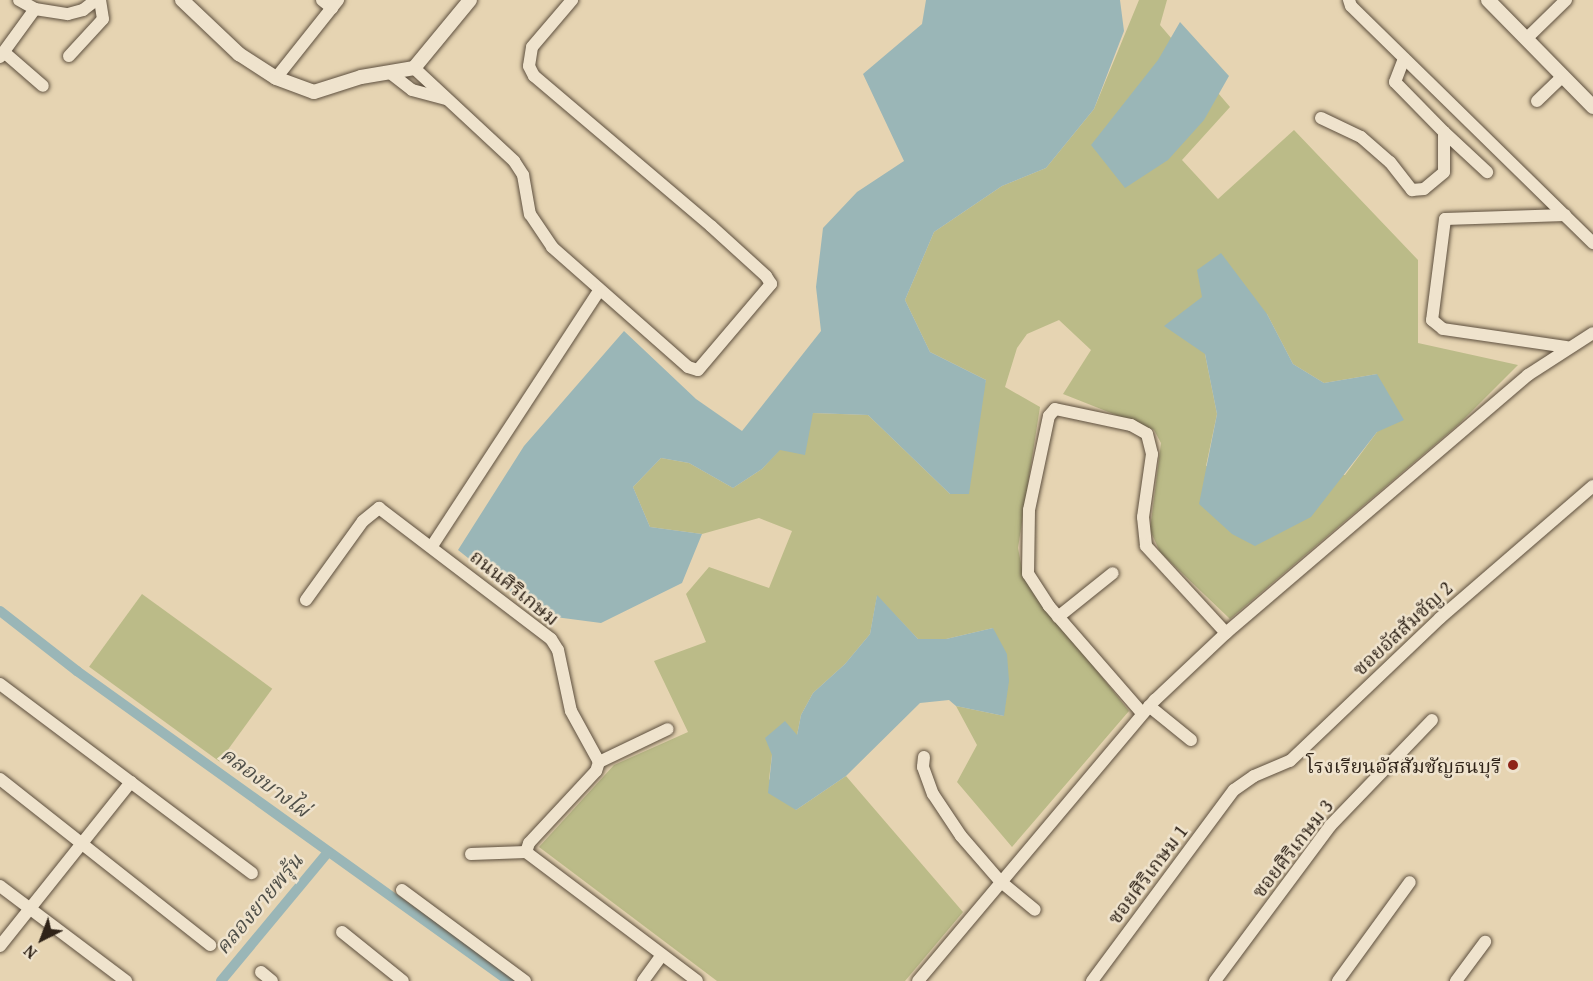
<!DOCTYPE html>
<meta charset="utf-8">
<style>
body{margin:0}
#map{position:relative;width:1593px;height:981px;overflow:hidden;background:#e6d4b2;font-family:"Gentium Book Plus","Noto Serif Thai",serif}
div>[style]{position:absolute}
.green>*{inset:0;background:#bb8;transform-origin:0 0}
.water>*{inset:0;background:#9ab6b7}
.canal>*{height:10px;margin:-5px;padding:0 5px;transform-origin:5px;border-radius:5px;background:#9ab6b7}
.roads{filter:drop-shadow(0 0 2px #5d4f3e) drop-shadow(0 0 2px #5d4f3e)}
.minor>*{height:12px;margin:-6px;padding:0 6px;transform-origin:6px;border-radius:6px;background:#efe3cd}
.tertiary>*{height:14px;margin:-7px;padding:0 7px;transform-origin:7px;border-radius:7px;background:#efe3cd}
.dots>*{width:16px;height:16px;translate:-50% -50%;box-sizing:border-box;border:3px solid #efe3cd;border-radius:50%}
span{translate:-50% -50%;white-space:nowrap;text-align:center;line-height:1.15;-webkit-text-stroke:5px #efe3cd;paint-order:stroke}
.street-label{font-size:20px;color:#2f2318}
.poi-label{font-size:20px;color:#2f2318}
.right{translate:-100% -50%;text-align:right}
.water-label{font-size:21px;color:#4f4f48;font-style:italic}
.north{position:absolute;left:12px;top:909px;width:60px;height:60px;-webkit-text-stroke:4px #efe3cd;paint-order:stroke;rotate:222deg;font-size:16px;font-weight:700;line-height:24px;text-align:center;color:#2f2318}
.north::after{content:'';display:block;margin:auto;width:21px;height:27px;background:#2f2318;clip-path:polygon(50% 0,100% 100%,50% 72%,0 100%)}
</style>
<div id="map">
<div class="green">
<div style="clip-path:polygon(evenodd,1139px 0,1167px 0,1160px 25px,1230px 107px,1182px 160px,1218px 199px,1294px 130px,1418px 260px,1418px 343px,1518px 365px,1459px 424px,1230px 619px,1160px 552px,1150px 530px,1161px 443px,1154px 430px,1063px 394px,1091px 350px,1059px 320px,1027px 334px,1017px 348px,1005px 387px,1040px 407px,1018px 548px,1024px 579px,1129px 711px,1012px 847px,957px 782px,977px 745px,956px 706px,1004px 716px,993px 628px,946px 639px,918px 639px,877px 596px,870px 634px,845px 664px,813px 693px,801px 715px,797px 735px,772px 755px,769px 779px,796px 810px,846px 776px,963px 912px,905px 981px,717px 981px,539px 847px,614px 765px,688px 732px,654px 661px,706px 642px,686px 594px,709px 567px,769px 588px,792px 531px,759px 518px,702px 534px,650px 527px,633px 487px,661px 458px,689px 463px,733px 488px,762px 469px,813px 413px,868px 415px,950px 494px,986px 380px,930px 352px,905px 300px,934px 232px,1002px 186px,1046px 168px,1094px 109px,1139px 0,1202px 297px,1267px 314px,1293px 364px,1324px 383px,1377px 374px,1377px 432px,1345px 475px,1206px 466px,1217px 414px,1205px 354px,1202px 297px)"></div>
<div style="left:142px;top:594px;width:161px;height:90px;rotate:36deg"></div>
</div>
<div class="water">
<div style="clip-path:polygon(926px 0,1120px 0,1124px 31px,1094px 109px,1046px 168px,1002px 186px,934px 232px,905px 300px,930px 352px,986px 380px,969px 494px,950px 494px,868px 415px,813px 413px,805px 455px,780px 450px,762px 469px,733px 488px,689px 463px,661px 458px,633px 487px,650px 527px,702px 534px,682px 583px,601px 623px,540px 615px,458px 550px,524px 446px,624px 331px,696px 399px,742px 431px,821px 331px,816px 287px,823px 228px,857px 192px,904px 161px,863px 74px,922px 24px)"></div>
<div style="clip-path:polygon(1180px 22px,1229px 76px,1204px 120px,1168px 160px,1125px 188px,1091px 145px,1158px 60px)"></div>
<div style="clip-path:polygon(1221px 253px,1267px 314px,1293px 364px,1324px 383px,1377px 374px,1404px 420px,1377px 432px,1311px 517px,1255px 546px,1232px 534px,1199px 504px,1217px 414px,1205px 354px,1164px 326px,1202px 297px,1197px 270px)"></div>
<div style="clip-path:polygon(877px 595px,918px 639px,946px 639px,993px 628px,1007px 654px,1009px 681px,1004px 716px,956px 706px,949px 700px,920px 703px,846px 776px,796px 810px,768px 793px,772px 755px,765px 738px,785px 721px,797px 735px,801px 715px,813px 693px,845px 664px,870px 634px)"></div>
</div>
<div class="canal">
<div style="left:0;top:611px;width:98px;rotate:37.9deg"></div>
<div style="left:77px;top:671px;width:532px;rotate:35.66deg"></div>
<div style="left:221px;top:981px;width:168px;rotate:-50.3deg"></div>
</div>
<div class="roads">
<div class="minor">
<div style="left:19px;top:0;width:18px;rotate:29deg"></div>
<div style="left:35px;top:9px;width:33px;rotate:9deg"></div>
<div style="left:68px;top:14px;width:16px;rotate:-15deg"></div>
<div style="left:83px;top:10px;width:16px;rotate:-38deg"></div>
<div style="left:322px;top:0;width:13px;rotate:39deg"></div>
<div style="left:1349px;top:0;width:6px;rotate:72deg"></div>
<div style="left:1351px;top:6px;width:339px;rotate:44.4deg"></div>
<div style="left:1526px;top:39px;width:56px;rotate:-44.3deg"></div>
<div style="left:5px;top:53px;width:50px;rotate:41deg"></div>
<div style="left:69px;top:56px;width:50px;rotate:-47.4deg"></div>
<div style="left:103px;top:19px;width:19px;rotate:-99deg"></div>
<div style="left:0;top:57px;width:59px;rotate:-53.9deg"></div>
<div style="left:414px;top:68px;width:137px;rotate:42.9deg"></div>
<div style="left:514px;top:161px;width:17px;rotate:57deg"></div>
<div style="left:523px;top:175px;width:40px;rotate:80deg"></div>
<div style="left:530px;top:214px;width:40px;rotate:56deg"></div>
<div style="left:552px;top:247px;width:181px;rotate:41.4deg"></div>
<div style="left:688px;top:367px;width:10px;rotate:17deg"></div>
<div style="left:698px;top:370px;width:113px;rotate:-49.7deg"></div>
<div style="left:771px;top:284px;width:9px;rotate:-122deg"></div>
<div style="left:766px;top:276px;width:74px;rotate:-137.7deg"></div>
<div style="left:711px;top:226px;width:232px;rotate:-139.7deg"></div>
<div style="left:534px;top:76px;width:11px;rotate:-117deg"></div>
<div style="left:529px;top:66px;width:19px;rotate:-81deg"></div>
<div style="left:532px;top:47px;width:62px;rotate:-49.6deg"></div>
<div style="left:389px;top:72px;width:29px;rotate:38deg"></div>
<div style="left:412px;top:90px;width:35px;rotate:15deg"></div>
<div style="left:276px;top:78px;width:100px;rotate:-51.5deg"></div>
<div style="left:1537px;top:101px;width:36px;rotate:-44deg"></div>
<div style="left:1321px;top:118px;width:44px;rotate:25.4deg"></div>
<div style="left:1361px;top:137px;width:38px;rotate:41deg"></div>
<div style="left:1390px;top:162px;width:36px;rotate:52deg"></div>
<div style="left:1412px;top:190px;width:12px;rotate:-5deg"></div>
<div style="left:1424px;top:189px;width:26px;rotate:-40deg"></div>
<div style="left:1444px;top:172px;width:40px;rotate:-90deg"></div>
<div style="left:1444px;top:132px;width:70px;rotate:-134.4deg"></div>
<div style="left:1395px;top:82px;width:25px;rotate:-69deg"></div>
<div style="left:1444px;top:132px;width:59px;rotate:42.9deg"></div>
<div style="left:1565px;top:215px;width:120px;rotate:178.1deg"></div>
<div style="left:1445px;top:219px;width:102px;rotate:97.3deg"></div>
<div style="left:1432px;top:320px;width:14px;rotate:39deg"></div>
<div style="left:1443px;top:329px;width:125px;rotate:8.3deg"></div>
<div style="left:432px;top:546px;width:305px;rotate:-56.8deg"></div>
<div style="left:306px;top:600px;width:97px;rotate:-54.2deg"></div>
<div style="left:363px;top:521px;width:21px;rotate:-39deg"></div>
<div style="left:379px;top:508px;width:216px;rotate:37.3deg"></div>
<div style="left:551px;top:639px;width:13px;rotate:58deg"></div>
<div style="left:558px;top:650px;width:62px;rotate:78deg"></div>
<div style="left:571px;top:711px;width:58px;rotate:61.2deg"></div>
<div style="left:599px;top:762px;width:9px;rotate:108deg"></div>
<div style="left:596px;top:771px;width:98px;rotate:132.9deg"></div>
<div style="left:529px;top:843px;width:9px;rotate:108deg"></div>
<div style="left:526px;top:852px;width:214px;rotate:37deg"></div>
<div style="left:1058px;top:617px;width:70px;rotate:-38.7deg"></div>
<div style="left:0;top:684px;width:315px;rotate:36.9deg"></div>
<div style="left:1149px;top:706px;width:54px;rotate:39deg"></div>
<div style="left:1142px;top:713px;width:142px;rotate:-131deg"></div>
<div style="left:1049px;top:606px;width:38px;rotate:-123deg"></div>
<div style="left:1028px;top:574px;width:64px;rotate:-89.1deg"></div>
<div style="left:1029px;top:510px;width:96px;rotate:-78deg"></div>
<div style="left:1049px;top:416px;width:9px;rotate:-49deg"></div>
<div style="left:1055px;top:409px;width:78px;rotate:11.9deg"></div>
<div style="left:1131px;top:425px;width:18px;rotate:29deg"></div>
<div style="left:1147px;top:434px;width:21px;rotate:76deg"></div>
<div style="left:1152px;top:454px;width:64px;rotate:98.1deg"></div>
<div style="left:1143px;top:517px;width:29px;rotate:84deg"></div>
<div style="left:1146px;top:546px;width:118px;rotate:47.4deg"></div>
<div style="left:924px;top:757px;width:10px;rotate:96deg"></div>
<div style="left:923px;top:767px;width:29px;rotate:70deg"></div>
<div style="left:933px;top:794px;width:50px;rotate:56.3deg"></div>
<div style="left:961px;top:836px;width:60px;rotate:49.1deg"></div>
<div style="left:1000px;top:881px;width:45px;rotate:39.6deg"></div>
<div style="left:599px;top:762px;width:76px;rotate:-25.6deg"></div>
<div style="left:0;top:779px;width:268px;rotate:38.3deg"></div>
<div style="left:471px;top:854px;width:55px;rotate:-2.1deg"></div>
<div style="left:0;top:886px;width:158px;rotate:37deg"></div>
<div style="left:402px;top:890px;width:153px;rotate:36.5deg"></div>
<div style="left:342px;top:932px;width:78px;rotate:38.8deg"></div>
<div style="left:0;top:946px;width:210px;rotate:-51.4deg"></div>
<div style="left:261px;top:972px;width:14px;rotate:39deg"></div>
<div style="left:643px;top:981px;width:32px;rotate:-54deg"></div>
<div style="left:918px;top:981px;width:368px;rotate:-49.9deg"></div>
<div style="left:1155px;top:700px;width:98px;rotate:-43.3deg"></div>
<div style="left:1226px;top:633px;width:397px;rotate:-40.5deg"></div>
<div style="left:1528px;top:375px;width:77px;rotate:-32.9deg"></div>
<div style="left:1092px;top:981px;width:238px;rotate:-53.4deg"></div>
<div style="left:1234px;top:790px;width:24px;rotate:-35deg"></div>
<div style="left:1254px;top:776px;width:39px;rotate:-23deg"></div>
<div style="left:1290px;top:761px;width:207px;rotate:-43.6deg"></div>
<div style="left:1440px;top:618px;width:202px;rotate:-40.8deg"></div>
<div style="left:1215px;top:981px;width:193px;rotate:-53.4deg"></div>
<div style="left:1330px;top:826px;width:147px;rotate:-46.1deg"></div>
<div style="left:1338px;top:981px;width:122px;rotate:-54deg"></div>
<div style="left:1456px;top:981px;width:49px;rotate:-53.4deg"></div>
</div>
<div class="tertiary">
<div style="left:182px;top:0;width:79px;rotate:43.5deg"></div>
<div style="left:239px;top:54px;width:44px;rotate:33deg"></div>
<div style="left:276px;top:78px;width:40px;rotate:20.2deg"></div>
<div style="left:314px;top:92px;width:49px;rotate:-17.7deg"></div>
<div style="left:361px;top:77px;width:54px;rotate:-9.6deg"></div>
<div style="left:414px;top:68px;width:88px;rotate:-50.5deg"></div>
<div style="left:1488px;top:0;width:150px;rotate:45.5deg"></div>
</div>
</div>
<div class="dots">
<div style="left:1513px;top:765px;background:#8f2418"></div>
</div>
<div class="street-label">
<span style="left:515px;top:587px;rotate:39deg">ถนนศิริเกษม</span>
<span style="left:1402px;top:628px;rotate:-43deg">ซอยอัสสัมชัญ 2</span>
<span style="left:1292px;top:848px;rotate:-52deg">ซอยศิริเกษม 3</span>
<span style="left:1147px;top:874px;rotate:-53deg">ซอยศิริเกษม 1</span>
</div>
<div class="poi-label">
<span class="right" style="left:1501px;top:765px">โรงเรียนอัสสัมชัญธนบุรี</span>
</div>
<div class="water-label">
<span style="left:265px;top:782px;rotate:36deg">คลองบางไผ่</span>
<span style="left:259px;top:904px;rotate:-50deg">คลองยายพรุ้น</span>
</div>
<div class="north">N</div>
</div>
